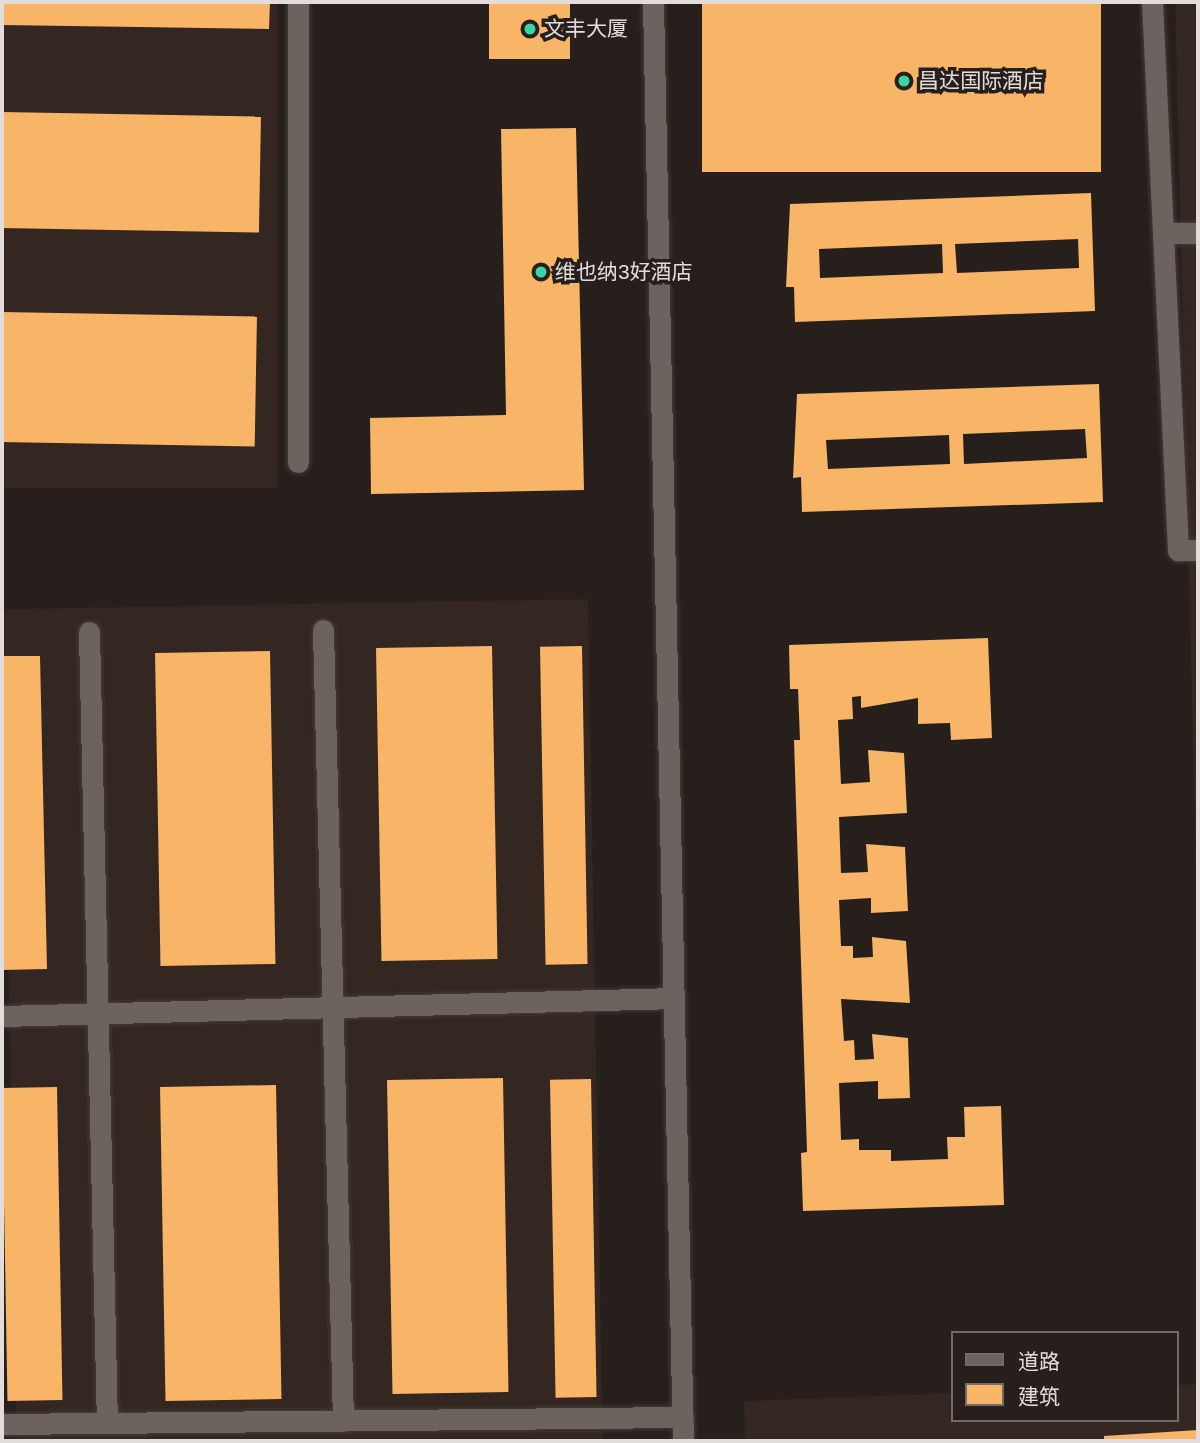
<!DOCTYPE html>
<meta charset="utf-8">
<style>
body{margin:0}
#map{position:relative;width:1200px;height:1443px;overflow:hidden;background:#271f1c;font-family:Helvetica,"Noto Sans SC",sans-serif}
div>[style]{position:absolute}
.built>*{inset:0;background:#342620;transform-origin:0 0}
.building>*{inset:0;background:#f8b467;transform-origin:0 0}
.roads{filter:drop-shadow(0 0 2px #423c39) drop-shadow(0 0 2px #423c39)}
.street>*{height:21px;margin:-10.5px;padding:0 10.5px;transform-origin:10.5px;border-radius:10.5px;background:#6c625e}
.dots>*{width:19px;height:19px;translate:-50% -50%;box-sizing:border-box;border:4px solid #271f1c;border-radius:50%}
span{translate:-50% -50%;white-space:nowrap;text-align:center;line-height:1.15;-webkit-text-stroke:7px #271f1c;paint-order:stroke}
.poi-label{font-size:21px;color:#e2dcda}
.left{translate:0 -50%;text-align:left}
.frame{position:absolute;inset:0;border:4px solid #e2dcda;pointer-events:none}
.legend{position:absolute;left:951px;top:1331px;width:228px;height:91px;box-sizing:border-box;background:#271f1c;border:2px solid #726b68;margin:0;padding:9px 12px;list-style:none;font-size:21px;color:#e2dcda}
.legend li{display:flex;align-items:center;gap:14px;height:35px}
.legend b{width:35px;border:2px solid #726b68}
</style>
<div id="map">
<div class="built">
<div style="left:2px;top:2px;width:276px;height:486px"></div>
<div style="clip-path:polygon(1175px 2px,1198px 2px,1198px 955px)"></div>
<div style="left:588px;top:599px;width:842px;height:586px;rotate:89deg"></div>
<div style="clip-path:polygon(1198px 1384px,1198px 1441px,745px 1441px,744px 1401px,953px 1393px,953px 1420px,1177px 1420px,1177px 1385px)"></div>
</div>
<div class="building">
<div style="clip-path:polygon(2px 2px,270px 2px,269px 29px,2px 25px)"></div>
<div style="left:489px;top:2px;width:81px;height:57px"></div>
<div style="left:702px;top:2px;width:399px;height:170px"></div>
<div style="left:2px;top:112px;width:259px;height:116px;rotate:1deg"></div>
<div style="clip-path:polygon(576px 128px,584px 490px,371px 494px,370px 418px,506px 415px,501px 129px)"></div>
<div style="clip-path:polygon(evenodd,1091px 193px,1095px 311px,795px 322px,794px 287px,786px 287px,790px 204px,1091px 193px,1078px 239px,1079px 268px,957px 273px,955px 244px,1078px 239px,1091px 193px,942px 244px,943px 273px,820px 278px,819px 249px,942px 244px)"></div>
<div style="left:2px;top:312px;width:255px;height:130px;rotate:1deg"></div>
<div style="clip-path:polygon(evenodd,1099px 384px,1103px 502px,802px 512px,801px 477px,793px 478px,797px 394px,1099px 384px,1085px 429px,1087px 458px,964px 464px,963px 434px,1085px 429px,1099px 384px,949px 435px,950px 464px,828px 469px,826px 440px,949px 435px)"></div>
<div style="clip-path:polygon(988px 638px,992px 738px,951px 740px,950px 723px,918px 724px,918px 698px,861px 708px,861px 696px,852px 697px,853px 719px,838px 720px,841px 784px,870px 782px,868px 750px,904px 753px,907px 813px,839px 817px,841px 873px,868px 872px,866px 844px,905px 847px,908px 911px,871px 913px,871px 898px,839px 900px,841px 946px,853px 946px,853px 958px,873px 957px,872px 937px,906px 941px,910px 1003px,841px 999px,844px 1041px,854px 1040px,855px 1060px,874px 1059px,872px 1034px,908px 1038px,910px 1098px,878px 1099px,878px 1081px,839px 1083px,841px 1140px,859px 1139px,859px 1150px,891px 1150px,891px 1161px,948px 1159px,947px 1137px,965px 1137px,964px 1107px,1001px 1106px,1004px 1205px,803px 1211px,801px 1153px,807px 1152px,794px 740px,800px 740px,798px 689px,790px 689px,789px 645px)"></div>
<div style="left:492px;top:646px;width:313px;height:116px;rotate:89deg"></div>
<div style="left:582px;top:646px;width:318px;height:42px;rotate:89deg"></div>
<div style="left:270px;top:651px;width:313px;height:115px;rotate:89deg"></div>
<div style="clip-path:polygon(2px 656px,40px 656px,47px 969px,2px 970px)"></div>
<div style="left:503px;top:1078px;width:314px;height:116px;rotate:89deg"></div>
<div style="left:591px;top:1079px;width:318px;height:41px;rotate:89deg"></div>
<div style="left:276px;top:1085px;width:314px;height:116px;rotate:89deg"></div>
<div style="left:57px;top:1087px;width:313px;height:55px;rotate:89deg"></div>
<div style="clip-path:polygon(1198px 1430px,1198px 1441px,1104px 1441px,1104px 1436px)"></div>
</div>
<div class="roads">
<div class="street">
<div style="left:653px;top:2px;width:1439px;rotate:88.81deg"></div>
<div style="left:1152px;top:2px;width:549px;rotate:87.28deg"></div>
<div style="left:1178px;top:550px;width:20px"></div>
<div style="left:1164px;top:233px;width:34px"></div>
<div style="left:298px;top:462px;width:460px;rotate:-90deg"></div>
<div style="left:323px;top:630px;width:791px;rotate:88.55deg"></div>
<div style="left:89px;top:632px;width:791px;rotate:88.7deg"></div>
<div style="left:2px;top:1016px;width:672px;rotate:-1.53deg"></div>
<div style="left:2px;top:1424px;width:681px;rotate:-0.59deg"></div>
</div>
</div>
<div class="dots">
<div style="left:530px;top:29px;background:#3bd4a4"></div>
<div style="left:904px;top:81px;background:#3bd4a4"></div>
<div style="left:541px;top:272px;background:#3bd4a4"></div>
</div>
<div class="poi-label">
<span class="left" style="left:544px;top:29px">文丰大厦</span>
<span class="left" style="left:918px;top:81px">昌达国际酒店</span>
<span class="left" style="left:555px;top:272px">维也纳3好酒店</span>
</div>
<div class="frame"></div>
<ul class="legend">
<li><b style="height:9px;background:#6c625e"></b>道路</li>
<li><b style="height:19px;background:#f8b467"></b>建筑</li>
</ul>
</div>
